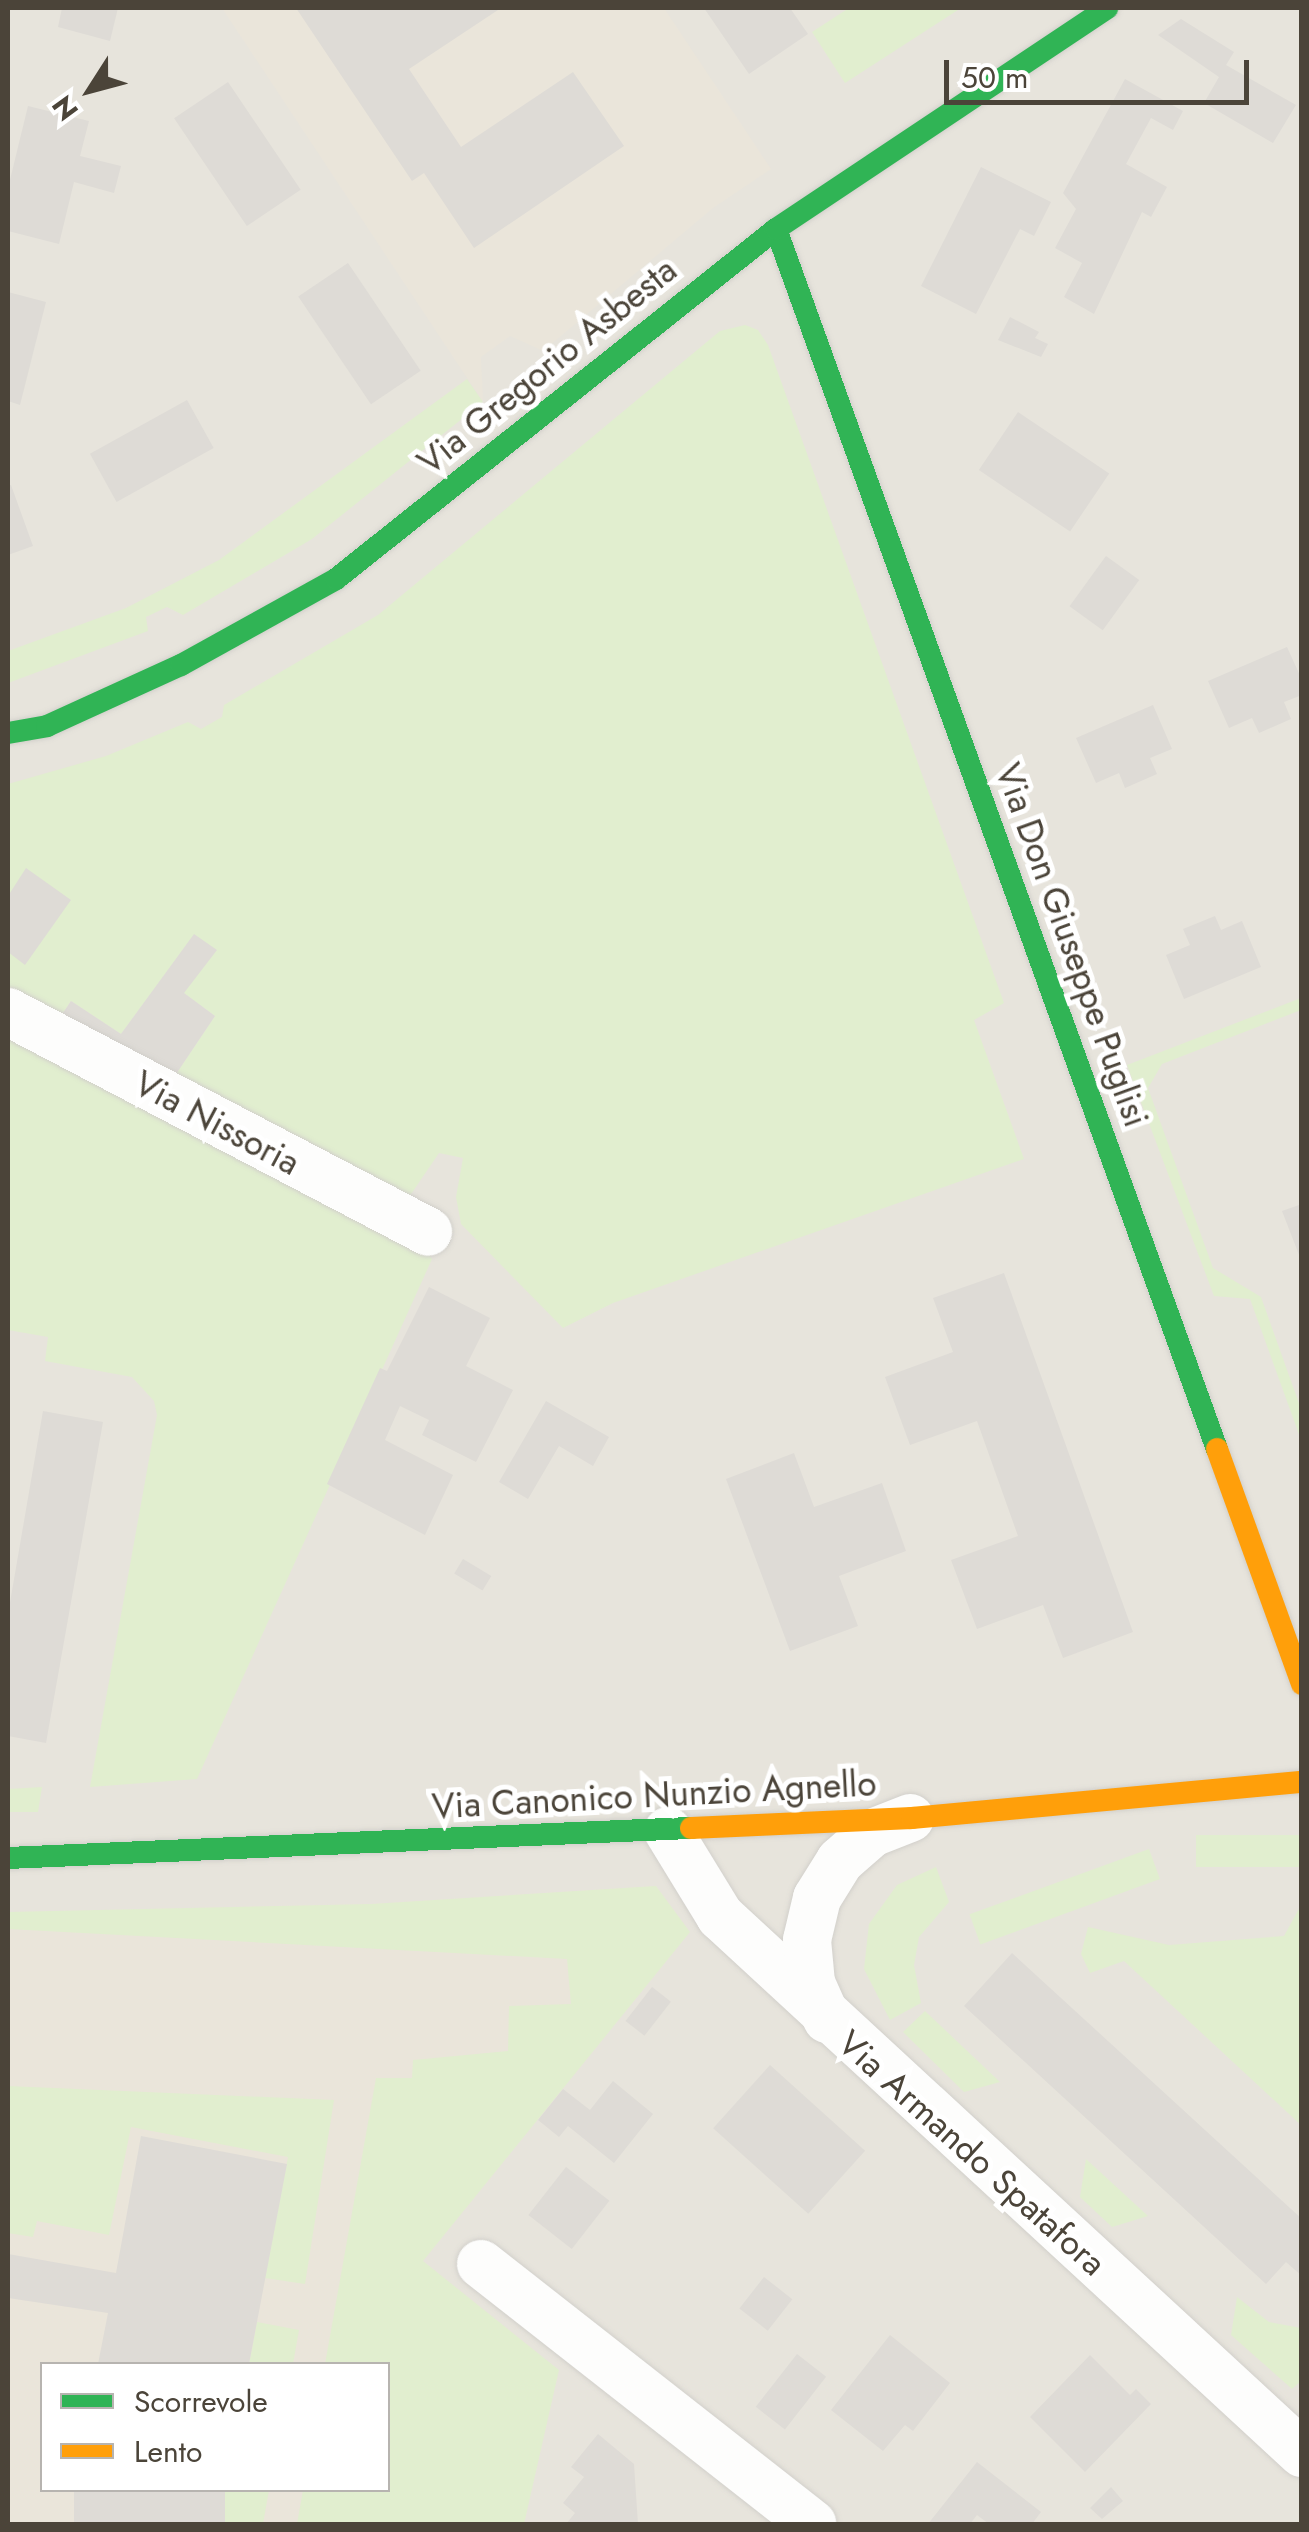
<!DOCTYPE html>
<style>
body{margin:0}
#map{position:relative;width:1309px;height:2532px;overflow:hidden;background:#f4f2ee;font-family:Jost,sans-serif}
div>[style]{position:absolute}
.residential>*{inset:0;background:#e7e4dc}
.education>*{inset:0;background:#eae5da}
.green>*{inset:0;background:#e1eecf;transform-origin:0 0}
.building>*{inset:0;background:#dedbd6;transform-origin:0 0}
.roads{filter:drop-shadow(0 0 2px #d2d0cb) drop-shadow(0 0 2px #d2d0cb)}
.street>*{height:48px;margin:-24px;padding:0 24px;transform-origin:24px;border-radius:24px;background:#fdfdfc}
.fast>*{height:22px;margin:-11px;padding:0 11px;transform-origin:11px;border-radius:11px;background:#30b455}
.slow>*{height:22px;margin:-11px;padding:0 11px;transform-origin:11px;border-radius:11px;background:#ff9f0a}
span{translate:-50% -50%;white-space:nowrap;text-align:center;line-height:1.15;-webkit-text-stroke:10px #fff;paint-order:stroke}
.street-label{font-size:35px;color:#4b4439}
.frame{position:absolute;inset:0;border:10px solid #4b4439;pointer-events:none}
.legend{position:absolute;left:40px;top:2362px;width:350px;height:130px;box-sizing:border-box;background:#fff;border:2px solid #b7b4b0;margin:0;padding:12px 18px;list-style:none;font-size:30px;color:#4b4439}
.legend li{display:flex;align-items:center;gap:20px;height:50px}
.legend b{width:50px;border:2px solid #b7b4b0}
.north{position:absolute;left:40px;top:40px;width:100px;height:100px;-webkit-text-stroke:8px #fff;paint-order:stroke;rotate:234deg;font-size:28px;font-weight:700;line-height:40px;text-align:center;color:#4b4439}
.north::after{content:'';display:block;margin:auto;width:35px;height:45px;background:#4b4439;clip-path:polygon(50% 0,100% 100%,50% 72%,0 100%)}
.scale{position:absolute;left:944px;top:60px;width:305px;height:45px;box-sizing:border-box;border:5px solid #4b4439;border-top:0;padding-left:12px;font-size:30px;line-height:35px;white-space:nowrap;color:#4b4439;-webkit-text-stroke:8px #fff;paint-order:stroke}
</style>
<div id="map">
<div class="residential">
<div style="clip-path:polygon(evenodd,8px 8px,1301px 8px,1301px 2524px,8px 2524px,8px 8px,42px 2364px,388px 2364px,388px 2490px,42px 2490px,42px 2364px)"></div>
</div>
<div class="education">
<div style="clip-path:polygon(222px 8px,664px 8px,771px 169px,713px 208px,543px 351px,510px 336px,481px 357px,483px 402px)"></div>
<div style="clip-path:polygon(evenodd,656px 1886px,690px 1932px,423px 2261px,559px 2370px,524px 2524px,8px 2524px,8px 1912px,371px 1904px,656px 1886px,42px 2364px,388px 2364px,388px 2490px,42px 2490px,42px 2364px)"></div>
</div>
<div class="green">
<div style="clip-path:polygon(849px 8px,961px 8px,845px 83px,812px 32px)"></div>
<div style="clip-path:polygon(745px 325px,758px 330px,768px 345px,1004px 1003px,974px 1020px,1024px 1159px,613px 1303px,563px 1328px,461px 1224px,456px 1197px,463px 1158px,439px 1153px,405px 1203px,168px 1086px,215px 1016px,184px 993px,194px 935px,121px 1034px,71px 1001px,57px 1022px,8px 996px,8px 784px,106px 756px,188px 722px,201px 729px,222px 717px,224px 705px,378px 615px,720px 331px)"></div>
<div style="clip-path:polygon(467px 379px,483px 402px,312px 539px,183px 615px,167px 607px,146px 617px,148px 631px,8px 683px,8px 651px,126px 608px,219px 560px)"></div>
<div style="clip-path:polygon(1301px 998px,1301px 1010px,1162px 1064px,1148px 1088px,1213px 1268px,1261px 1297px,1301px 1409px,1301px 1440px,1250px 1299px,1214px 1296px,1127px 1065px)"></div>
<div style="clip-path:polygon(8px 1026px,424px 1248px,432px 1259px,197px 1779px,90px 1787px,157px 1415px,154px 1401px,132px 1377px,45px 1361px,48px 1337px,8px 1330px)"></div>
<div style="clip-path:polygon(42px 1787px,38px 1812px,8px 1812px,8px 1789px)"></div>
<div style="left:1301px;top:1835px;width:32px;height:105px;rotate:90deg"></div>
<div style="left:1149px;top:1849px;width:32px;height:191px;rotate:70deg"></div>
<div style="clip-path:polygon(936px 1867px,949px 1902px,919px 1937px,914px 1965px,921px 2003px,890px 2020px,864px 1969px,869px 1924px,897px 1885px)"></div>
<div style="clip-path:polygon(656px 1886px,690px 1932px,423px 2261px,559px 2370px,524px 2524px,297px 2524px,303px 2490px,388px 2490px,388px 2364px,325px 2364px,376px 2078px,412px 2078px,413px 2060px,508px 2051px,509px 2006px,571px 2004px,567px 1959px,8px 1929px,8px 1912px,371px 1904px)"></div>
<div style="clip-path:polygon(1301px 1905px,1301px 2125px,1124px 1961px,1090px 1973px,1081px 1954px,1088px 1927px,1169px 1945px,1284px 1936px)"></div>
<div style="clip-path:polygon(925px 2011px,1000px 2082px,964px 2092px,903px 2032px)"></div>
<div style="clip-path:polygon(8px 2086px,334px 2100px,305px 2284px,265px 2278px,288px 2157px,131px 2127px,109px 2235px,37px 2221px,33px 2237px,8px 2233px)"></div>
<div style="clip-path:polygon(1086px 2159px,1148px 2216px,1112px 2227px,1080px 2197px)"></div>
<div style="clip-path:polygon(1237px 2297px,1269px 2322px,1301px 2328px,1301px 2381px,1292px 2389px,1231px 2335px)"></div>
<div style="clip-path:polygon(257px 2322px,299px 2330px,293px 2364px,249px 2364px)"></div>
<div style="clip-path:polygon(225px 2490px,269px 2490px,263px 2524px,219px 2524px)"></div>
</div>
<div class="building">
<div style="clip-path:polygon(62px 8px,118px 8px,110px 41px,58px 27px)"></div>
<div style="clip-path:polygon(296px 8px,501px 8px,409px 69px,461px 147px,573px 72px,624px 146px,474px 248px,424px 173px,412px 181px)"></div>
<div style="clip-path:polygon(704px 8px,790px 8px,808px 34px,749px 74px)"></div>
<div style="clip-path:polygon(1181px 19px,1234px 52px,1226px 65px,1296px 105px,1273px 143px,1204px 103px,1219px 77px,1158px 35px)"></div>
<div style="clip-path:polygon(1125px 79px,1183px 111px,1173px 130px,1151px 118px,1126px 164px,1167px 187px,1151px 217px,1142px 212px,1094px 314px,1064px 297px,1082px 263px,1055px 248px,1076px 209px,1063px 193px)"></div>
<div style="left:228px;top:82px;width:130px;height:65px;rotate:56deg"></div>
<div style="clip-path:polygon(28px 106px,89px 121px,80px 156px,121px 166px,114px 193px,74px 182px,59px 244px,8px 231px,8px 188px)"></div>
<div style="clip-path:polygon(981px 167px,1051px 202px,1034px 236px,1020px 229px,976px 314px,921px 286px)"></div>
<div style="left:348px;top:263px;width:130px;height:60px;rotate:56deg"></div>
<div style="clip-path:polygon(8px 292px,46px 302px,20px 405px,8px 401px)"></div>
<div style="clip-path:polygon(1010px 317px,1039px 332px,1035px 338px,1048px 344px,1041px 357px,998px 340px)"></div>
<div style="left:187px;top:400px;width:55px;height:111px;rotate:61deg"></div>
<div style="left:1018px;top:412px;width:110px;height:70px;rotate:34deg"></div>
<div style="clip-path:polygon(11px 485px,33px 546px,8px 555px,8px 486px)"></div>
<div style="left:1106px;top:556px;width:41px;height:62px;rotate:36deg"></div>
<div style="clip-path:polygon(1287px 647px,1302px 680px,1302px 695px,1284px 702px,1291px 719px,1259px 733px,1252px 718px,1229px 728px,1208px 681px)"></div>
<div style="clip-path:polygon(1153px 705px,1172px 749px,1150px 758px,1157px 774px,1125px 788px,1119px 773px,1096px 783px,1076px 738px)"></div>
<div style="clip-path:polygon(26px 868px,71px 900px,25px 965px,8px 952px,8px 896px)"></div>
<div style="clip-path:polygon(1215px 916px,1221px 930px,1242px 921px,1261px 967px,1184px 999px,1166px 955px,1190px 945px,1183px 929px)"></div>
<div style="clip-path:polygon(194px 934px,217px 950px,184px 993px,215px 1016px,168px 1086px,57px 1022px,71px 1001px,121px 1034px)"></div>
<div style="clip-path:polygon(1302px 1204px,1302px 1260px,1301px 1260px,1282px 1211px)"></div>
<div style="clip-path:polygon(1004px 1273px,1133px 1632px,1063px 1658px,1043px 1605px,977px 1629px,951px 1560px,1018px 1536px,977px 1421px,910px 1445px,885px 1377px,953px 1352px,933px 1298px)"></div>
<div style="clip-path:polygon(429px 1287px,490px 1318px,466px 1366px,513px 1390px,476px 1462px,422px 1435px,429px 1420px,400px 1406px,385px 1440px,453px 1475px,425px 1535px,327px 1484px,380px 1368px,387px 1371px)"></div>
<div style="clip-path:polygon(546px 1401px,609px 1437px,593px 1466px,559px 1446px,528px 1499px,499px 1482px)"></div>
<div style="clip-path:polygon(43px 1411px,103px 1422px,46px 1743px,8px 1736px,8px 1614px)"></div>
<div style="clip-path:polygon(794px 1453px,814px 1507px,882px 1483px,906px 1551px,839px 1576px,858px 1626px,790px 1651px,726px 1479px)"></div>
<div style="left:463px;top:1559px;width:33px;height:17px;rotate:31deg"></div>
<div style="clip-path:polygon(1012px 1953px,1302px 2219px,1302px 2276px,1286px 2262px,1266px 2284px,964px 2006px)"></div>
<div style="left:652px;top:1987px;width:24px;height:43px;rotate:38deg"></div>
<div style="left:770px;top:2065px;width:128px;height:85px;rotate:42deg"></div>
<div style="clip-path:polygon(613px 2081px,653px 2114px,614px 2163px,568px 2126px,559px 2137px,538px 2120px,563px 2089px,590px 2110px)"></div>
<div style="clip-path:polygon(141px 2136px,287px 2164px,249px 2364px,98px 2364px,108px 2313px,8px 2298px,8px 2254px,116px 2273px)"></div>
<div style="left:566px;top:2167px;width:55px;height:61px;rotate:38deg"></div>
<div style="left:764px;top:2277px;width:36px;height:40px;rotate:38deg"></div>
<div style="clip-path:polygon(890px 2335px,950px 2383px,913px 2431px,905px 2425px,883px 2451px,831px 2410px)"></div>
<div style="left:797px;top:2354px;width:37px;height:67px;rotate:38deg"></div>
<div style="clip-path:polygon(1090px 2355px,1130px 2395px,1136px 2389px,1151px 2404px,1085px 2472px,1030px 2417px)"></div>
<div style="clip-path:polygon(598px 2434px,634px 2464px,638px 2524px,566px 2524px,575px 2513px,563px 2503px,584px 2477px,571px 2467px)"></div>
<div style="clip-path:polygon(977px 2462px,1041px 2512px,1032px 2524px,989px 2524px,977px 2515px,970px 2524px,928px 2524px)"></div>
<div style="clip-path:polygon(1111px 2487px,1123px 2501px,1102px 2519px,1090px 2508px)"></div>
<div style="left:74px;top:2490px;width:151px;height:35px"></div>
</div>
<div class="roads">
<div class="street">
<div style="left:8px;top:1012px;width:474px;rotate:27.6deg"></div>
<div style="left:668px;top:1831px;width:100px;rotate:58.5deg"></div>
<div style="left:720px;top:1916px;width:792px;rotate:42.7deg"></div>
<div style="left:827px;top:2019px;width:39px;rotate:-114deg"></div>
<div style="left:811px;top:1983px;width:43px;rotate:-95.3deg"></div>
<div style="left:807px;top:1940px;width:43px;rotate:-76.6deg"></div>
<div style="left:817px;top:1898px;width:44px;rotate:-58.1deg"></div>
<div style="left:840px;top:1861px;width:43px;rotate:-41.2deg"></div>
<div style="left:872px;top:1833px;width:41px;rotate:-21.5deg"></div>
<div style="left:481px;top:2264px;width:421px;rotate:38.1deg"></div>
</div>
<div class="fast">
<div style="left:776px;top:229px;width:1297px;rotate:70.13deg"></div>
<div style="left:8px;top:733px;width:40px;rotate:-10deg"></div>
<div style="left:47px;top:726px;width:147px;rotate:-24.5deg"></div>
<div style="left:181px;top:665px;width:177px;rotate:-29deg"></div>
<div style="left:336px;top:579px;width:562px;rotate:-38.5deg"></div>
<div style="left:776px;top:229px;width:398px;rotate:-33.7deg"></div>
<div style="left:8px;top:1858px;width:684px;rotate:-2.52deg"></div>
</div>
<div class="slow">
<div style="left:1217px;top:1449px;width:250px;rotate:70.1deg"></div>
<div style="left:691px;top:1828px;width:221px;rotate:-2.6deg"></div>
<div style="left:912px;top:1818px;width:392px;rotate:-5.3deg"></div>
</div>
</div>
<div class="street-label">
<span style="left:547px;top:366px;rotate:-39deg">Via Gregorio Asbesta</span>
<span style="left:1072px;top:945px;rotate:70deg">Via Don Giuseppe Puglisi</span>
<span style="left:217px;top:1123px;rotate:28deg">Via Nissoria</span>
<span style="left:654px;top:1795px;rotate:-3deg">Via Canonico Nunzio Agnello</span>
<span style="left:972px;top:2153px;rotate:42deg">Via Armando Spatafora</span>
</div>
<div class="frame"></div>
<ul class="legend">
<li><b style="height:12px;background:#30b455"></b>Scorrevole</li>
<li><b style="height:12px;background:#ff9f0a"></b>Lento</li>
</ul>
<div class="north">N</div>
<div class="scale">50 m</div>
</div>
